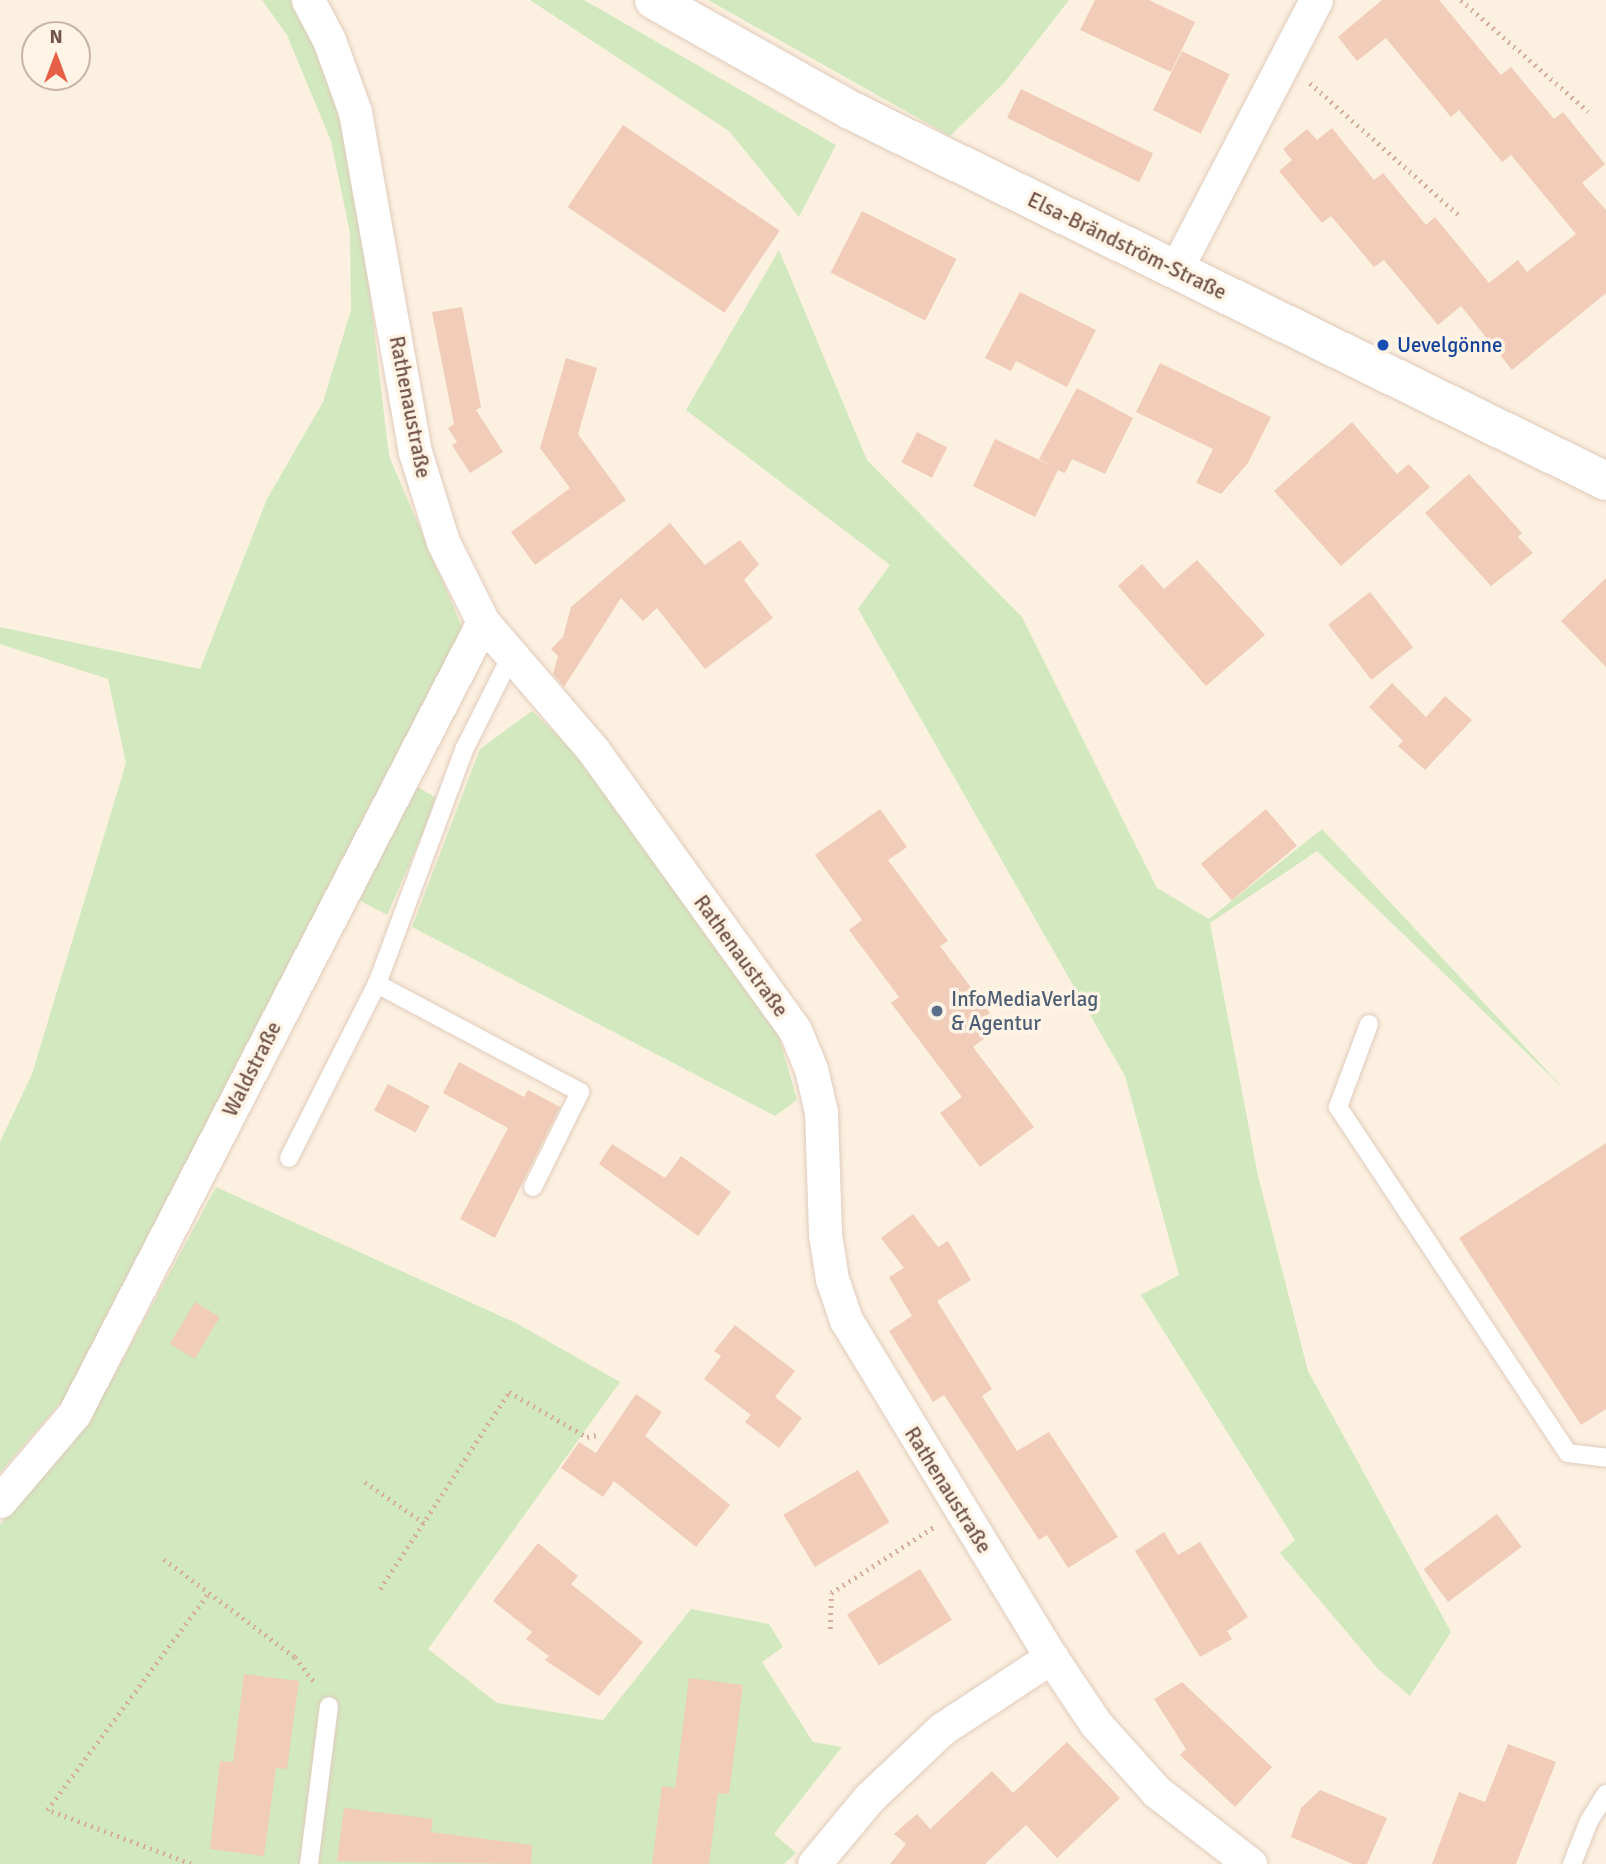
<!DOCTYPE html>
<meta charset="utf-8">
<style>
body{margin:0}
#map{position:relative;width:1606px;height:1864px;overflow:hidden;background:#fcf0e0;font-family:Signika,sans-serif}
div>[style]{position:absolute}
.green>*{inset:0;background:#d2e9bf}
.building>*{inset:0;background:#f1ccb8;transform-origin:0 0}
.path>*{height:4.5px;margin-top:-2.25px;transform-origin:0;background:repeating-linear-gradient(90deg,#d6af9c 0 2px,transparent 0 7px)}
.roads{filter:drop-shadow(0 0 2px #e0cbbc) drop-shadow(0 0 2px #e0cbbc)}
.lane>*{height:18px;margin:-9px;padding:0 9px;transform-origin:9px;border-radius:9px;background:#fff}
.street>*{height:33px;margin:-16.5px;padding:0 16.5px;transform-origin:16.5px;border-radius:16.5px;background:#fff}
.secondary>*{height:38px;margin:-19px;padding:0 19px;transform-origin:19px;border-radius:19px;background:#fff}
.dots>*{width:19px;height:19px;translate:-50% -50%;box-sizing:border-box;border:4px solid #fff4e6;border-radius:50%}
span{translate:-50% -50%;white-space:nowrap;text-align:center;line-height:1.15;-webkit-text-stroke:7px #fff4e6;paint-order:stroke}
.street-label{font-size:21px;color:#725548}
.transit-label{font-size:21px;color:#164399}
.left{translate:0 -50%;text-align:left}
.service-label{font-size:21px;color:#4e5e75}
.north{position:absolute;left:21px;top:21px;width:70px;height:70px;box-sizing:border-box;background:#fff4e6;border:2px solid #c7b4a7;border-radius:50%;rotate:0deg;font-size:19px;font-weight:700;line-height:28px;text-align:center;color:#725548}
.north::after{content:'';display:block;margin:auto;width:24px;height:32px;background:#e76045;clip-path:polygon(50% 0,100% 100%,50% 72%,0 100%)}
</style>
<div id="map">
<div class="green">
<div style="clip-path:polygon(262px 0,298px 0,309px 18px,356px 176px,389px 456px,466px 636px,70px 1392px,0 1473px,0 1142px,32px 1074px,126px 763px,108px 679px,0 644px,0 627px,200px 669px,267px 499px,323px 402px,351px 310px,350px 233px,331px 141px,287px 35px)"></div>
<div style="clip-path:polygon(530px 0,584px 0,836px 145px,799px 217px,729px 131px)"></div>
<div style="clip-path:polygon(708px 0,1069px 0,1005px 82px,950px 136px)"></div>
<div style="clip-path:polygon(779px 250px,867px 460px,1022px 617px,1157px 888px,1209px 919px,1322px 829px,1566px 1091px,1317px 851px,1210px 923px,1258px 1176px,1308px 1371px,1451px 1632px,1410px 1696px,1377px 1668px,1280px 1553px,1295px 1540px,1141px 1295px,1179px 1275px,1125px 1076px,858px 609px,890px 565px,686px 410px)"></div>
<div style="clip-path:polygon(532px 711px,580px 757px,778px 1033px,797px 1100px,775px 1116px,412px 927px,480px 749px)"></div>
<div style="clip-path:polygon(411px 783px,438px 799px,387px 915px,355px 898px)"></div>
<div style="clip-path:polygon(216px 1187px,516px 1323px,620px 1382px,428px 1649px,497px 1703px,603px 1720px,691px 1609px,769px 1624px,783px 1647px,762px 1662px,813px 1742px,842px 1747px,774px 1834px,796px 1853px,784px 1864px,0 1864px,0 1525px,115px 1374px)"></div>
</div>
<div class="building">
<div style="clip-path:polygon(1095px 0,1149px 0,1195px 22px,1171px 72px,1080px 30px)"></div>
<div style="clip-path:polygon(1382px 0,1439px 0,1501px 75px,1511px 67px,1554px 119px,1563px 112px,1605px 164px,1582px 183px,1606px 210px,1606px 293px,1512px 370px,1461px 306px,1438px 325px,1384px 260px,1374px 267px,1331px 216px,1322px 223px,1279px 171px,1292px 160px,1283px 149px,1307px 129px,1317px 140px,1332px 128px,1374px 180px,1383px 173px,1426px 225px,1435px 217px,1489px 283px,1518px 260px,1527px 272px,1576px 234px,1511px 155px,1502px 162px,1459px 110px,1451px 117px,1386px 38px,1357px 61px,1338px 37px)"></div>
<div style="left:1182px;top:51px;width:53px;height:66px;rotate:26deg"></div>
<div style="left:1021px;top:89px;width:147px;height:32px;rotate:26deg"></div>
<div style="left:623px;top:125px;width:189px;height:99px;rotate:34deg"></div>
<div style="left:862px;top:211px;width:106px;height:69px;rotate:27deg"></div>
<div style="clip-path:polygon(1020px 292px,1096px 330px,1067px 387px,1016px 361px,1011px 371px,985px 358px)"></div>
<div style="clip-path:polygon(462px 307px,481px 407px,476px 410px,503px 452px,470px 473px,452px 445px,457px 442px,448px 428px,454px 424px,432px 312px)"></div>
<div style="clip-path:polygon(566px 358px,597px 368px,578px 434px,626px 500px,535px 565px,511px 532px,570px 488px,540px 448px)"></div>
<div style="clip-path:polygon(1160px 363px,1271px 417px,1248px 463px,1221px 494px,1196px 483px,1213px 449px,1136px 412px)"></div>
<div style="clip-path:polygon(1077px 388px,1133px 418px,1105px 474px,1072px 459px,1065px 473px,1058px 470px,1035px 517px,973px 486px,995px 439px,1054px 467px,1039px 459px)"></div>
<div style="clip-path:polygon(1352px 422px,1397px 474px,1409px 464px,1430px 487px,1341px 566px,1274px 491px)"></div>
<div style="left:917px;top:432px;width:34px;height:34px;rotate:27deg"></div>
<div style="clip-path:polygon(1469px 474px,1522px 533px,1518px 537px,1533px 553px,1491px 586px,1425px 513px)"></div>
<div style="clip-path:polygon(670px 523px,705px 565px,740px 540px,759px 564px,744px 580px,773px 618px,705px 669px,657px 608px,643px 621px,621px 598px,564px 687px,553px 674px,558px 656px,551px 649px,563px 637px,571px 607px)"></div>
<div style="clip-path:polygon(1197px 560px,1265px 635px,1206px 686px,1118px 586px,1142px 564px,1164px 589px)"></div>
<div style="clip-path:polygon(1606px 578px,1606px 667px,1561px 621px)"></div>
<div style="left:1370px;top:592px;width:70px;height:53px;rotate:52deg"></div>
<div style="clip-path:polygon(1392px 683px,1426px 717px,1445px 696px,1472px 720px,1425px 770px,1398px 746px,1403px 741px,1369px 707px)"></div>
<div style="clip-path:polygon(880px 809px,907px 847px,888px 860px,948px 941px,940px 946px,990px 1013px,983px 1018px,994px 1031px,973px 1047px,1034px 1127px,980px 1167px,940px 1113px,962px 1097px,891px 1003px,899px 997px,849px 930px,862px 920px,815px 855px)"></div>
<div style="left:1266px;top:809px;width:48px;height:85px;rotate:50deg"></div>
<div style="clip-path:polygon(459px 1062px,524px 1097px,528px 1090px,560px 1107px,495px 1238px,460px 1219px,508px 1128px,443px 1093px)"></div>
<div style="left:388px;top:1084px;width:47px;height:30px;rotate:28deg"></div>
<div style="clip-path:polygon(1606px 1143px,1606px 1409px,1581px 1425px,1459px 1238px)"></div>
<div style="clip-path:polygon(612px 1144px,665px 1178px,681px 1156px,731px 1192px,698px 1236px,599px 1164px)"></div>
<div style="clip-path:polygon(913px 1214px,938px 1247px,948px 1241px,971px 1280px,937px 1301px,992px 1389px,982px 1396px,1017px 1451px,1049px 1432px,1118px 1537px,1068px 1568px,1047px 1535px,1039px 1540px,944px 1395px,933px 1402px,889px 1331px,912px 1316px,889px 1277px,904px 1268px,881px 1238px)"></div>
<div style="left:195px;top:1302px;width:29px;height:49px;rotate:31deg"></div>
<div style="clip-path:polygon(735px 1325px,795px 1371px,775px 1397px,802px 1418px,779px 1448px,745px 1422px,751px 1415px,704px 1379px,721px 1356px,714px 1351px)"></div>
<div style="clip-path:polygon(636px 1394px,662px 1412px,645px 1436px,730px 1505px,696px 1547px,614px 1481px,603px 1497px,561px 1468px,579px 1442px,596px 1453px)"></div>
<div style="left:858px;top:1470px;width:61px;height:87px;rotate:59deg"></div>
<div style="left:1497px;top:1514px;width:41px;height:92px;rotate:53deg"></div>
<div style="clip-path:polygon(1164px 1532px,1178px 1555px,1200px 1542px,1248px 1617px,1227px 1631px,1232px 1639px,1200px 1657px,1135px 1551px)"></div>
<div style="clip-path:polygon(538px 1543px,578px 1576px,571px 1584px,643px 1642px,599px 1696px,545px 1660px,549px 1656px,526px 1639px,532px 1632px,493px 1601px)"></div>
<div style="left:920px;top:1569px;width:60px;height:86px;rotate:58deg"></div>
<div style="clip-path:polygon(244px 1674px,299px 1681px,287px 1769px,276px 1768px,264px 1856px,210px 1849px,220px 1761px,233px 1762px)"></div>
<div style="clip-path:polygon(689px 1678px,743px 1685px,729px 1794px,718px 1793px,709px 1864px,652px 1864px,662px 1786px,675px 1788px)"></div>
<div style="clip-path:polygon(1182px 1682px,1272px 1767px,1235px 1807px,1180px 1755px,1186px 1749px,1154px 1699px)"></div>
<div style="clip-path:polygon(1067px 1742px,1120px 1798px,1057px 1858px,1026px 1825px,985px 1864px,890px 1864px,906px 1844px,894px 1834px,917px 1814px,930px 1829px,992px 1771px,1013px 1793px)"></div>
<div style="clip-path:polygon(1508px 1744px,1556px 1762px,1516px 1864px,1432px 1864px,1459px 1792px,1485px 1802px)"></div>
<div style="clip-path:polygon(1320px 1790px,1387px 1818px,1367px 1864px,1353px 1864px,1291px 1837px,1301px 1808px)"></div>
<div style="clip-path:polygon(344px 1808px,433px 1819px,431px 1832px,532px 1845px,531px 1864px,337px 1861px)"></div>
</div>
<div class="path">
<div style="left:1461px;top:0;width:169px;rotate:41.2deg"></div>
<div style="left:1310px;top:83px;width:200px;rotate:41.6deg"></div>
<div style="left:365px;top:1482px;width:72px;rotate:34.8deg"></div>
<div style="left:164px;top:1559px;width:164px;rotate:36.8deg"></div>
<div style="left:295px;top:1657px;width:34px;rotate:52deg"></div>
<div style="left:380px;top:1589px;width:235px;rotate:-56.8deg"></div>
<div style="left:509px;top:1392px;width:90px;rotate:30deg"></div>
<div style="left:587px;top:1437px;width:9px;rotate:-13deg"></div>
<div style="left:830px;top:1629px;width:36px;rotate:-88deg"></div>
<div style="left:831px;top:1593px;width:122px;rotate:-32.7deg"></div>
<div style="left:191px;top:1864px;width:154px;rotate:-159.4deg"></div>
<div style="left:47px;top:1810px;width:271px;rotate:-53.3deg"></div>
</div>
<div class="roads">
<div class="lane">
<div style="left:377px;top:984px;width:230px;rotate:28deg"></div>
<div style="left:580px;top:1092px;width:106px;rotate:116.3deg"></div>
<div style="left:1369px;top:1024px;width:89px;rotate:110.5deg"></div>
<div style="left:1338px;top:1107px;width:415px;rotate:56.4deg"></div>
<div style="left:1568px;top:1453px;width:38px;rotate:7deg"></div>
<div style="left:289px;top:1158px;width:195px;rotate:-63.2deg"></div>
<div style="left:377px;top:984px;width:252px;rotate:-69.6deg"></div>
<div style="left:465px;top:748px;width:101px;rotate:-63.4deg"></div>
<div style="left:309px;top:1864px;width:159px;rotate:-82.8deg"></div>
<div style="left:1572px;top:1864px;width:46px;rotate:-68.4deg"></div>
<div style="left:1589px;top:1821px;width:32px;rotate:-58deg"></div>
</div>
<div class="street">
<div style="left:308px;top:0;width:45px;rotate:62.3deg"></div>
<div style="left:329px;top:40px;width:77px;rotate:70.1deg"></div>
<div style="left:355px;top:112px;width:345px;rotate:80deg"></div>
<div style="left:415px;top:452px;width:94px;rotate:72.7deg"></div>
<div style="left:443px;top:542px;width:89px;rotate:63.4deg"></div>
<div style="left:483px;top:622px;width:169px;rotate:49.3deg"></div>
<div style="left:593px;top:750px;width:345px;rotate:54.2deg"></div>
<div style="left:795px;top:1030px;width:42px;rotate:67.7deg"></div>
<div style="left:811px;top:1069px;width:44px;rotate:76.9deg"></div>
<div style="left:821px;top:1112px;width:122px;rotate:88.1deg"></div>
<div style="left:825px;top:1234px;width:46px;rotate:81.2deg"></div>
<div style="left:832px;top:1279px;width:43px;rotate:71.1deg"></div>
<div style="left:846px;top:1320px;width:394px;rotate:58.7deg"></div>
<div style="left:1051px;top:1657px;width:81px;rotate:56.1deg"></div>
<div style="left:1096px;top:1724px;width:91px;rotate:48.1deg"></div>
<div style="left:1157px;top:1792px;width:118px;rotate:37.7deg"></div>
<div style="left:1176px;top:269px;width:303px;rotate:-62.5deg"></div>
<div style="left:0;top:1501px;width:114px;rotate:-49.6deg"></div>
<div style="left:74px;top:1414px;width:891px;rotate:-62.69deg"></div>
<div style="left:814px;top:1864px;width:86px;rotate:-50.2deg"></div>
<div style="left:869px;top:1798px;width:100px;rotate:-43.4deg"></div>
<div style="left:942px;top:1729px;width:131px;rotate:-33.4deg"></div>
</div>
<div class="secondary">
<div style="left:654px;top:0;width:227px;rotate:29.3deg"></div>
<div style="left:852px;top:111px;width:840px;rotate:26.14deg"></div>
</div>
</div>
<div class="dots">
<div style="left:1383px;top:345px;background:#1a4fb4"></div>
<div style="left:937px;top:1011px;background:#5c6f8a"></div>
</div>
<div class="street-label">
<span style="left:1127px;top:246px;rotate:26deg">Elsa-Brändström-Straße</span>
<span style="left:410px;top:407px;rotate:79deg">Rathenaustraße</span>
<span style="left:741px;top:956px;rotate:54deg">Rathenaustraße</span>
<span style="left:252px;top:1069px;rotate:-63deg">Waldstraße</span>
<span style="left:948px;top:1490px;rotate:58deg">Rathenaustraße</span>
</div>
<div class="transit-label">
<span class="left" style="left:1397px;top:345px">Uevelgönne</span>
</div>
<div class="service-label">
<span class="left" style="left:951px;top:1011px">InfoMediaVerlag<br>&amp; Agentur</span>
</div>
<div class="north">N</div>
</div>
